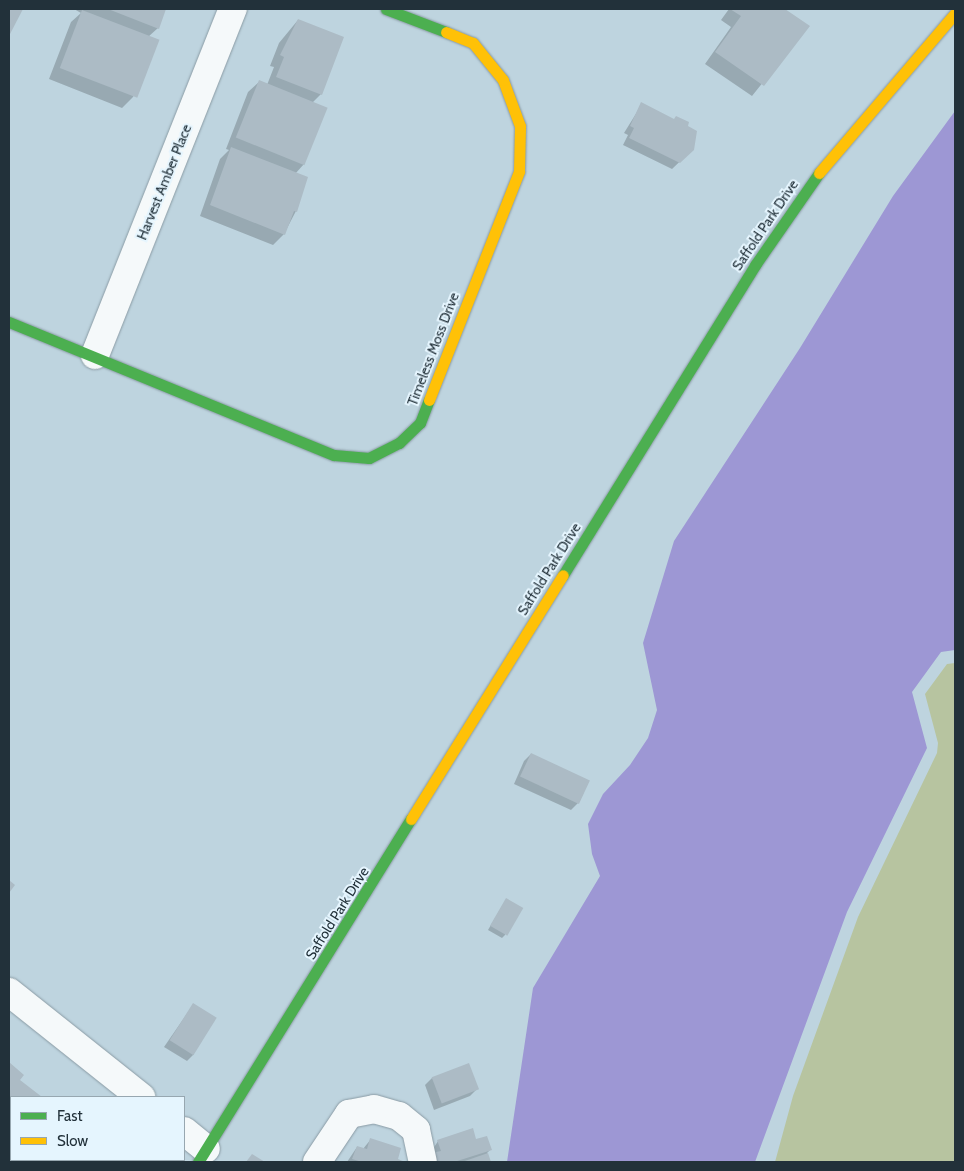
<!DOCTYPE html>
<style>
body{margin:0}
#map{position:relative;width:964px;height:1171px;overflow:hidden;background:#bed4df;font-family:Cabin,sans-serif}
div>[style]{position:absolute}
.green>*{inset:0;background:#b7c4a0}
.water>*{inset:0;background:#9d97d4}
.shadow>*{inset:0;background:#0003}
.building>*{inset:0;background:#acbbc5;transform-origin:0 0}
.roads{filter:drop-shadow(0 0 1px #8a9ba4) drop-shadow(0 0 1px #8a9ba4)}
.street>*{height:28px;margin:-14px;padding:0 14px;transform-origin:14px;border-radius:14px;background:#f5f9fa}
.fast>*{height:11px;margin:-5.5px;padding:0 5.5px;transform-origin:5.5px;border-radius:5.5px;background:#4caf50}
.slow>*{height:11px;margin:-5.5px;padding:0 5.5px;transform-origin:5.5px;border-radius:5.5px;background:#ffc107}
span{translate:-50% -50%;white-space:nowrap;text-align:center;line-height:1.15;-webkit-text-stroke:4px #e5f5fe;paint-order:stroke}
.street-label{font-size:14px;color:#22313a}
.frame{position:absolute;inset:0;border:10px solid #22313a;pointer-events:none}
.legend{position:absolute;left:10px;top:1096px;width:175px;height:65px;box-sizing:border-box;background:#e5f5fe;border:1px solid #97a7b0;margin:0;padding:6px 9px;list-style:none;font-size:15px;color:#22313a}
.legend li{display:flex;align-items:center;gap:10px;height:25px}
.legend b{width:25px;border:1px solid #97a7b0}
</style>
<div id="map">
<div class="green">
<div style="clip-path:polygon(955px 663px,955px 1162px,775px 1162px,793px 1096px,858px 917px,937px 753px,938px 743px,925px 694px,947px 664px)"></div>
</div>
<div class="water">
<div style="clip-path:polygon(955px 111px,955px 650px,941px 652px,912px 692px,927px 748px,847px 912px,755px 1162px,507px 1162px,533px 988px,600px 876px,592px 854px,588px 824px,603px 794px,630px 765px,648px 738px,657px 710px,643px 643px,674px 541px,800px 348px,893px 196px)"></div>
</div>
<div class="shadow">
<div style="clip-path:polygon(164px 9px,158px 28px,148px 37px,158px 41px,133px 97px,122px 108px,49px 79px,71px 22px,81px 13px,74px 9px)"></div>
<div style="clip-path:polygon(729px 9px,783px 9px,808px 26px,752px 96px,705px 64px,731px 27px,721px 20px)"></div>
<div style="clip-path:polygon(298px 20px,321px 94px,312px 103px,304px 164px,295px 174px,296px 211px,284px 234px,273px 245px,200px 216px,220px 159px,229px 150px,226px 149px,248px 92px,259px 82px,267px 85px,274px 67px,270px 66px,279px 43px)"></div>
<div style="clip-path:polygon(642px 104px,673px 120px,693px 149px,672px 169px,623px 145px,628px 135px,624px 133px)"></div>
<div style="clip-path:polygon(531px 754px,578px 803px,571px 810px,514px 784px,524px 761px)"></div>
<div style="clip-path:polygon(504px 903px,505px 935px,502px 938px,488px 930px)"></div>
<div style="clip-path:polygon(193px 1005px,194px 1054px,187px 1061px,164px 1047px)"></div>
<div style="clip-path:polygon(9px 1064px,23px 1075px,19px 1080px,40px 1097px,11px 1097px,11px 1129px)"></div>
<div style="clip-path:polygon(432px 1078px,477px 1089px,470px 1096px,434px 1110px,425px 1085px)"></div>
<div style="clip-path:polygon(371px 1139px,396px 1160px,402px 1162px,347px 1162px,357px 1147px,363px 1149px)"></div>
<div style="clip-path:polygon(476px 1140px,490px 1150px,487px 1153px,490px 1162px,425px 1162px,438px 1141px)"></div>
<div style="clip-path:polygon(74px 1160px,101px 1160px,105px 1162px,73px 1162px)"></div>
</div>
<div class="building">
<div style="clip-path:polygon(9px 9px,23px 9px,9px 36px)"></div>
<div style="clip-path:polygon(108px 9px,166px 9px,159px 29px)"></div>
<div style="clip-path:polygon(730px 9px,785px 9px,810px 26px,764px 86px,715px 52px,741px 16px)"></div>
<div style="left:82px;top:10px;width:83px;height:62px;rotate:21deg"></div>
<div style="clip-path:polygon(298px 19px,344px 37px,322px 95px,276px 77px,284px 57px,280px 55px)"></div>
<div style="left:259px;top:80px;width:74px;height:62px;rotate:22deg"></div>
<div style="clip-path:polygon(641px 102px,674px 119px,676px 116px,689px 122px,688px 126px,697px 131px,694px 150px,680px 163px,629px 138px,634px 128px,630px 126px)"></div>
<div style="clip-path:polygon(231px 147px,308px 177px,297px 212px,294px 211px,285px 235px,210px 205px)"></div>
<div style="left:531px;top:753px;width:65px;height:26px;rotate:25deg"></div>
<div style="clip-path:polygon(9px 880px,15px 885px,9px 893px)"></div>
<div style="left:506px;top:898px;width:20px;height:32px;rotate:30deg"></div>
<div style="left:193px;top:1003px;width:28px;height:44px;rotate:32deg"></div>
<div style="clip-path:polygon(9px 1062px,24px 1075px,20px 1080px,42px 1097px,11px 1097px,11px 1116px)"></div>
<div style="left:469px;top:1063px;width:28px;height:40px;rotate:69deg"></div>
<div style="clip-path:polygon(473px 1128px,476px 1139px,487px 1136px,492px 1150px,454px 1162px,434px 1162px,431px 1153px,441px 1151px,437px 1140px)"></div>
<div style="clip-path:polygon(370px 1138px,401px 1148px,398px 1159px,405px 1162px,362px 1162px,352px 1159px,357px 1146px,367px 1149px)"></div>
<div style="clip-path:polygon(488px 1153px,491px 1162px,462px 1162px)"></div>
<div style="clip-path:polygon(252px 1154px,265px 1162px,246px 1162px)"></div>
<div style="clip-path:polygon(76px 1160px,103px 1160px,107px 1162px,74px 1162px)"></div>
</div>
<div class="roads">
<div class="street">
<div style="left:95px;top:355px;width:373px;rotate:-68.3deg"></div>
<div style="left:9px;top:992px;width:169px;rotate:38.5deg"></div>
<div style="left:184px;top:1131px;width:28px;rotate:39deg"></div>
<div style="left:317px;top:1162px;width:58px;rotate:-56.3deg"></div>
<div style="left:349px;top:1114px;width:25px;rotate:-11deg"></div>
<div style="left:374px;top:1109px;width:26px;rotate:16deg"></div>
<div style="left:399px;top:1116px;width:22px;rotate:39deg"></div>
<div style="left:416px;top:1130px;width:33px;rotate:78deg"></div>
</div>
<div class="fast">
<div style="left:386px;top:9px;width:64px;rotate:21deg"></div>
<div style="left:9px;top:322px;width:351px;rotate:22.3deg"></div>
<div style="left:334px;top:455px;width:35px;rotate:5deg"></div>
<div style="left:369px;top:458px;width:34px;rotate:-27deg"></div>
<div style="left:399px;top:443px;width:29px;rotate:-44deg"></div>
<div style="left:420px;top:423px;width:25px;rotate:-69deg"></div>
<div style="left:563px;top:575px;width:365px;rotate:-58.2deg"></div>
<div style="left:755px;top:265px;width:112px;rotate:-55.2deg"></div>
<div style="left:198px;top:1162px;width:404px;rotate:-58.2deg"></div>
</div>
<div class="slow">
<div style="left:819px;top:173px;width:210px;rotate:-49.6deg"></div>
<div style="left:429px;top:400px;width:246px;rotate:-68.5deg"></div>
<div style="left:519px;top:171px;width:45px;rotate:-88.7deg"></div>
<div style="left:520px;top:126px;width:49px;rotate:-110.3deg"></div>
<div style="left:503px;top:80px;width:48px;rotate:-129deg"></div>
<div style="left:473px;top:43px;width:29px;rotate:-158deg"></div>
<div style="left:411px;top:819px;width:287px;rotate:-58.1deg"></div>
</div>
</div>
<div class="street-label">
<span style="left:164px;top:182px;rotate:-68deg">Harvest Amber Place</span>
<span style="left:765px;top:225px;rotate:-56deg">Saffold Park Drive</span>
<span style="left:433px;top:349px;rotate:-69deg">Timeless Moss Drive</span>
<span style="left:549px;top:569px;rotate:-58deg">Saffold Park Drive</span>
<span style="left:337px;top:913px;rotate:-58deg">Saffold Park Drive</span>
</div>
<div class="frame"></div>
<ul class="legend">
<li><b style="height:6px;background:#4caf50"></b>Fast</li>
<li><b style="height:6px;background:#ffc107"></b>Slow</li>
</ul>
</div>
